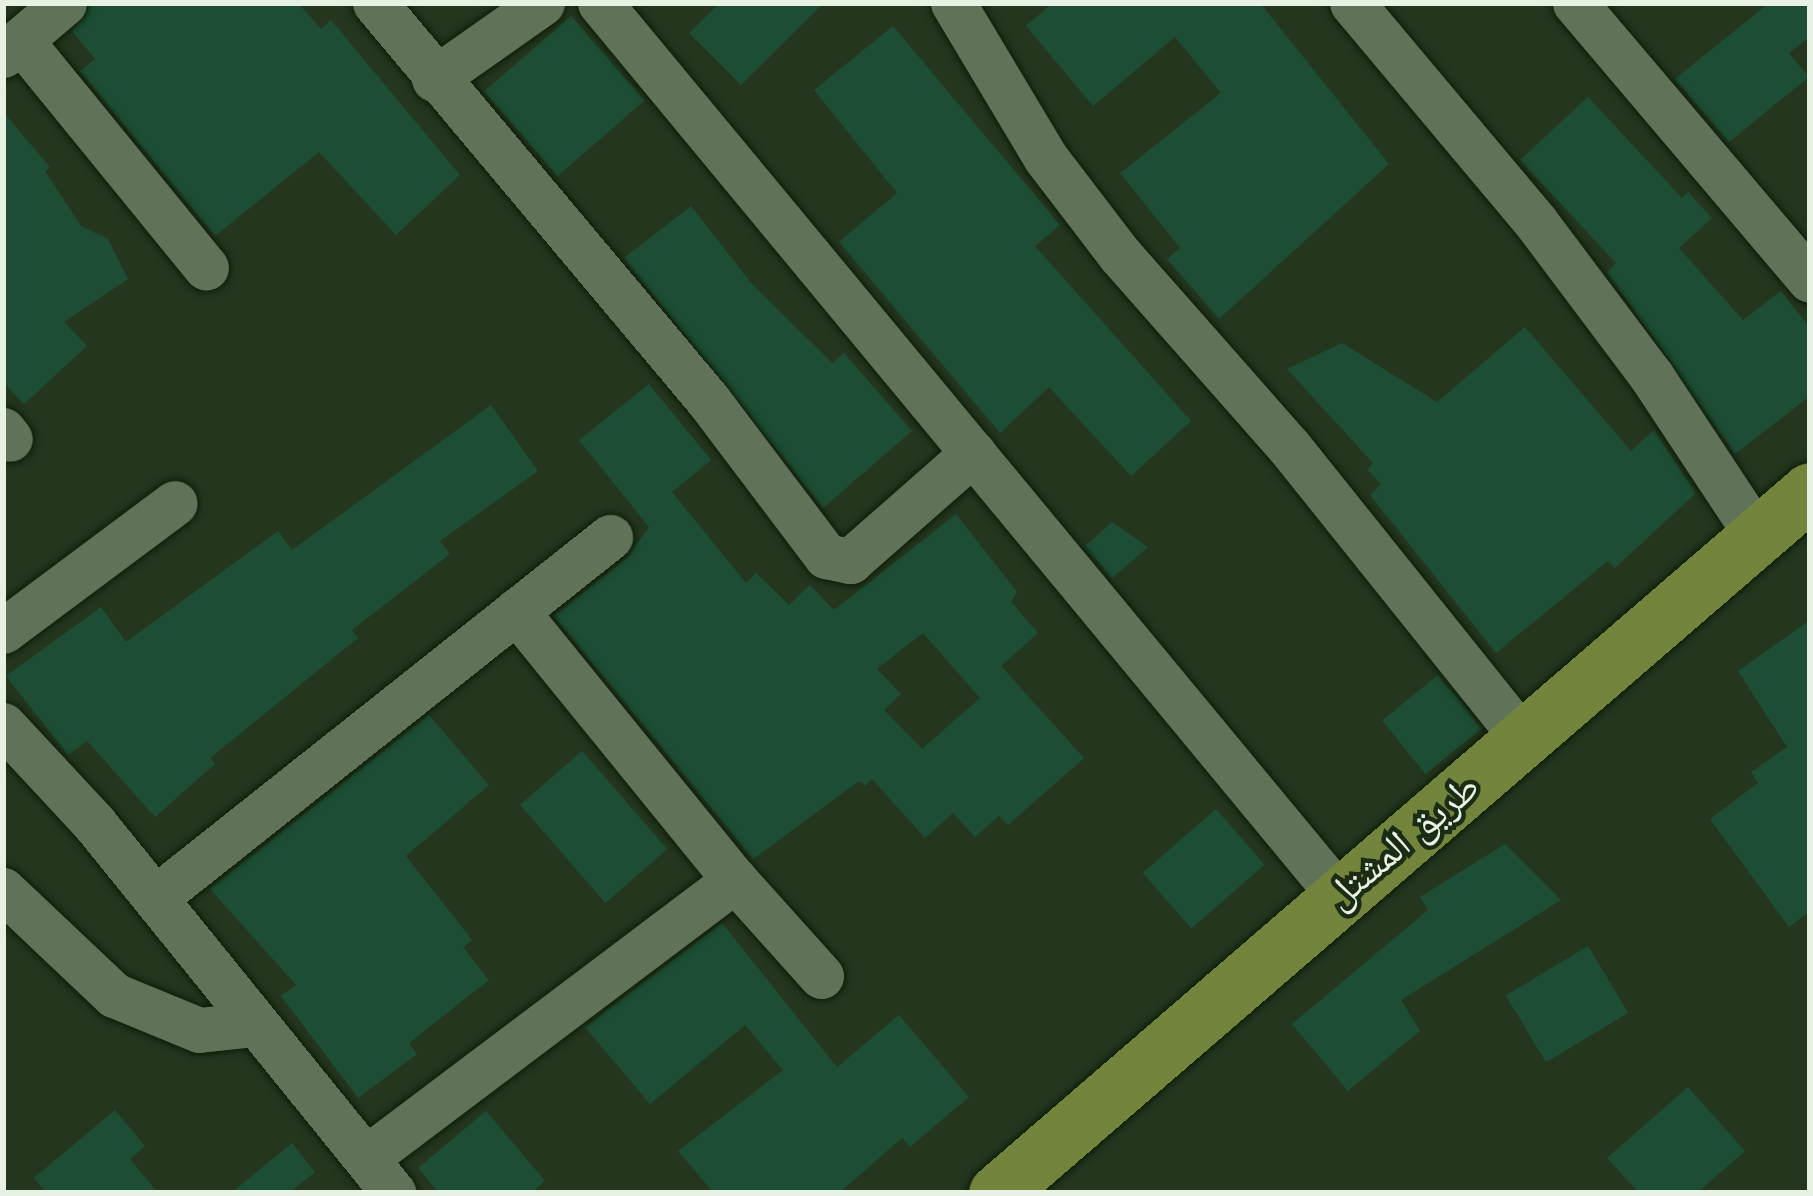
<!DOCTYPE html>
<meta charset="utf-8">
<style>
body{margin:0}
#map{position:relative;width:1813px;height:1196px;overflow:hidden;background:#25361f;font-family:"Varela Round","Noto Naskh Arabic",sans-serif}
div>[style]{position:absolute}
.building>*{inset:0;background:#1d4e35;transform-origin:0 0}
.roads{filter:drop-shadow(0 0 3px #0d1d08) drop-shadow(0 0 3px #0d1d08)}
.minor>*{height:45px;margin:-22.5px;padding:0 22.5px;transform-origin:22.5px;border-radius:22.5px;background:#607359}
.major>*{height:57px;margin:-28.5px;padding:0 28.5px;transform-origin:28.5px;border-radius:28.5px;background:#73843d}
span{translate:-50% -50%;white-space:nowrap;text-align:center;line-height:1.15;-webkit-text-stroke:9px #1b2c15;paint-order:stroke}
.street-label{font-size:39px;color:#e7f2e3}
.frame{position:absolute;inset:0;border:6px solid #e7f2e3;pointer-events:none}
</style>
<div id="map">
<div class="building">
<div style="clip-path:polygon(90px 3px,298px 3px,321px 29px,331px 20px,460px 175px,396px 235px,319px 152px,215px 236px,80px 71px,95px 59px,72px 31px)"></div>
<div style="clip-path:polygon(720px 3px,824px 3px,741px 85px,689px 33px)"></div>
<div style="clip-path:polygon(1053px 3px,1260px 3px,1389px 164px,1219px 319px,1167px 259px,1180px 248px,1120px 173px,1221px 93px,1175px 37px,1093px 106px,1026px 26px)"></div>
<div style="clip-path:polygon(1769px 3px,1810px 3px,1810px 37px,1789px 53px,1809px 77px,1729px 142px,1675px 79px)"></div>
<div style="left:571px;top:16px;width:112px;height:115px;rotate:49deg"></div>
<div style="clip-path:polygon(893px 26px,1060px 225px,1035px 246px,1191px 421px,1131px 476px,1049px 387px,1000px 433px,839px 242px,897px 193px,814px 90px)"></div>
<div style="clip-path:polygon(1588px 97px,1682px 198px,1688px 192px,1712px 218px,1679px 248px,1743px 320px,1781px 291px,1810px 328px,1810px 396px,1735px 454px,1607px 272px,1616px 263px,1520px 160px)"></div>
<div style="clip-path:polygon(3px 112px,50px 167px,45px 171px,81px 226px,108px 239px,128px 279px,64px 322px,87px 346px,24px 404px,3px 382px)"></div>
<div style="clip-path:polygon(691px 206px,751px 283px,832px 363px,844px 353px,912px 431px,823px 508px,624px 258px)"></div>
<div style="clip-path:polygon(1525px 327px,1631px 451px,1654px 430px,1696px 493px,1615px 568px,1608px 561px,1496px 653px,1370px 495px,1381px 484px,1367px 469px,1373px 463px,1287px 369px,1342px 343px,1437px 402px)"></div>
<div style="clip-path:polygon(evenodd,649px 384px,711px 460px,672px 492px,746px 583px,756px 573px,789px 605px,810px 585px,834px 610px,956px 514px,1017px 592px,1011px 602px,1038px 633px,1001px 666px,1084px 758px,1008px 825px,999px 816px,975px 837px,953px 813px,925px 838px,872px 779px,865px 786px,859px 781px,753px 859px,554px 616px,627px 558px,649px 527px,579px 440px,649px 384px,923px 633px,980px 698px,922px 749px,884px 710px,901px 694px,877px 669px,923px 633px)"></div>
<div style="clip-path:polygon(491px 405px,538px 471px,440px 541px,450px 554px,352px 630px,358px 638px,210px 758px,215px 764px,155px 817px,87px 741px,68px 755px,6px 676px,101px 607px,126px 642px,278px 531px,292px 550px)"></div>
<div style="clip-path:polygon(1112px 522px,1148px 547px,1112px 578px,1085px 546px)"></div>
<div style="clip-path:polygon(1810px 620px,1810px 911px,1789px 927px,1710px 819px,1758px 783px,1751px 772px,1787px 747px,1738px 671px)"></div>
<div style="left:1438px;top:675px;width:69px;height:72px;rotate:51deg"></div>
<div style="clip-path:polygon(429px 715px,489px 785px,406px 856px,472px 940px,463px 947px,489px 980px,409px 1043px,417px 1054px,358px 1098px,281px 996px,296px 985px,210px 889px)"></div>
<div style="left:582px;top:751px;width:130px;height:82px;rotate:49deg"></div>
<div style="left:1216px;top:809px;width:74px;height:97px;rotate:49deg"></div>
<div style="clip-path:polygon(1505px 844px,1561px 900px,1401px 1000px,1420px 1031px,1348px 1091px,1292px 1024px,1428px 910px,1420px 897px)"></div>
<div style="clip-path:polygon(722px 923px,837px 1067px,899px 1015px,969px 1097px,910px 1147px,902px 1138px,839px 1193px,714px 1193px,678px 1151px,783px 1070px,745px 1025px,650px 1104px,585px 1027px)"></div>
<div style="left:1588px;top:946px;width:78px;height:96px;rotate:59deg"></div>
<div style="clip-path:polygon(1688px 1087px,1745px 1151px,1697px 1193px,1639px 1193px,1607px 1158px)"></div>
<div style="clip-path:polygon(115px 1110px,145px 1146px,130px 1159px,158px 1193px,46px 1193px,34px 1178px)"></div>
<div style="clip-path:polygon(486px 1111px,545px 1181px,531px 1193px,439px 1193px,418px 1168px)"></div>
<div style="clip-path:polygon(292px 1143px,315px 1172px,289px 1193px,231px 1193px)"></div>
</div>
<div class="roads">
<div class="minor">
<div style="left:375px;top:3px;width:518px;rotate:50.01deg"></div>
<div style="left:708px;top:400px;width:196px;rotate:52.9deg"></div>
<div style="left:826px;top:556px;width:25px;rotate:12deg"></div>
<div style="left:850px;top:561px;width:164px;rotate:-41.3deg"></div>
<div style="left:600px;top:3px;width:1157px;rotate:50.37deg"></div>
<div style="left:953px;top:3px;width:179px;rotate:59.1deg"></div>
<div style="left:1045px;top:157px;width:123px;rotate:52.6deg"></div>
<div style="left:1120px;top:255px;width:257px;rotate:48.6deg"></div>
<div style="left:1290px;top:448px;width:376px;rotate:51.3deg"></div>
<div style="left:1352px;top:3px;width:285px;rotate:50deg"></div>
<div style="left:1535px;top:221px;width:195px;rotate:53.1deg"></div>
<div style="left:1652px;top:377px;width:192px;rotate:56.5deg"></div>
<div style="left:1575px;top:3px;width:363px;rotate:49.7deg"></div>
<div style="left:22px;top:42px;width:291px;rotate:50.8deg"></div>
<div style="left:3px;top:55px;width:80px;rotate:-40.4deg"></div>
<div style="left:434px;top:79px;width:132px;rotate:-35.1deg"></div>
<div style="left:3px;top:430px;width:11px;rotate:52deg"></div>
<div style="left:516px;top:611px;width:347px;rotate:50.9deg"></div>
<div style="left:3px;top:631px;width:214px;rotate:-36.7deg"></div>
<div style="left:3px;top:725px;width:134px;rotate:47.1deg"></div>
<div style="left:94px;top:823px;width:476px;rotate:51deg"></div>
<div style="left:3px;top:890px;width:153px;rotate:43.4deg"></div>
<div style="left:114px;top:995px;width:92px;rotate:22.4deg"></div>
<div style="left:199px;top:1030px;width:54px;rotate:-6.3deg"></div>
<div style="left:155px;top:898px;width:581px;rotate:-38.43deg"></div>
<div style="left:366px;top:1158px;width:462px;rotate:-37deg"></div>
<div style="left:735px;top:880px;width:129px;rotate:48.1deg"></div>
</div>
<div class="major">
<div style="left:997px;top:1193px;width:1074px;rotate:-40.81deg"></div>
</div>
</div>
<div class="street-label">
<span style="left:1403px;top:842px;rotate:-40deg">طريق المشتل</span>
</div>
<div class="frame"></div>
</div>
